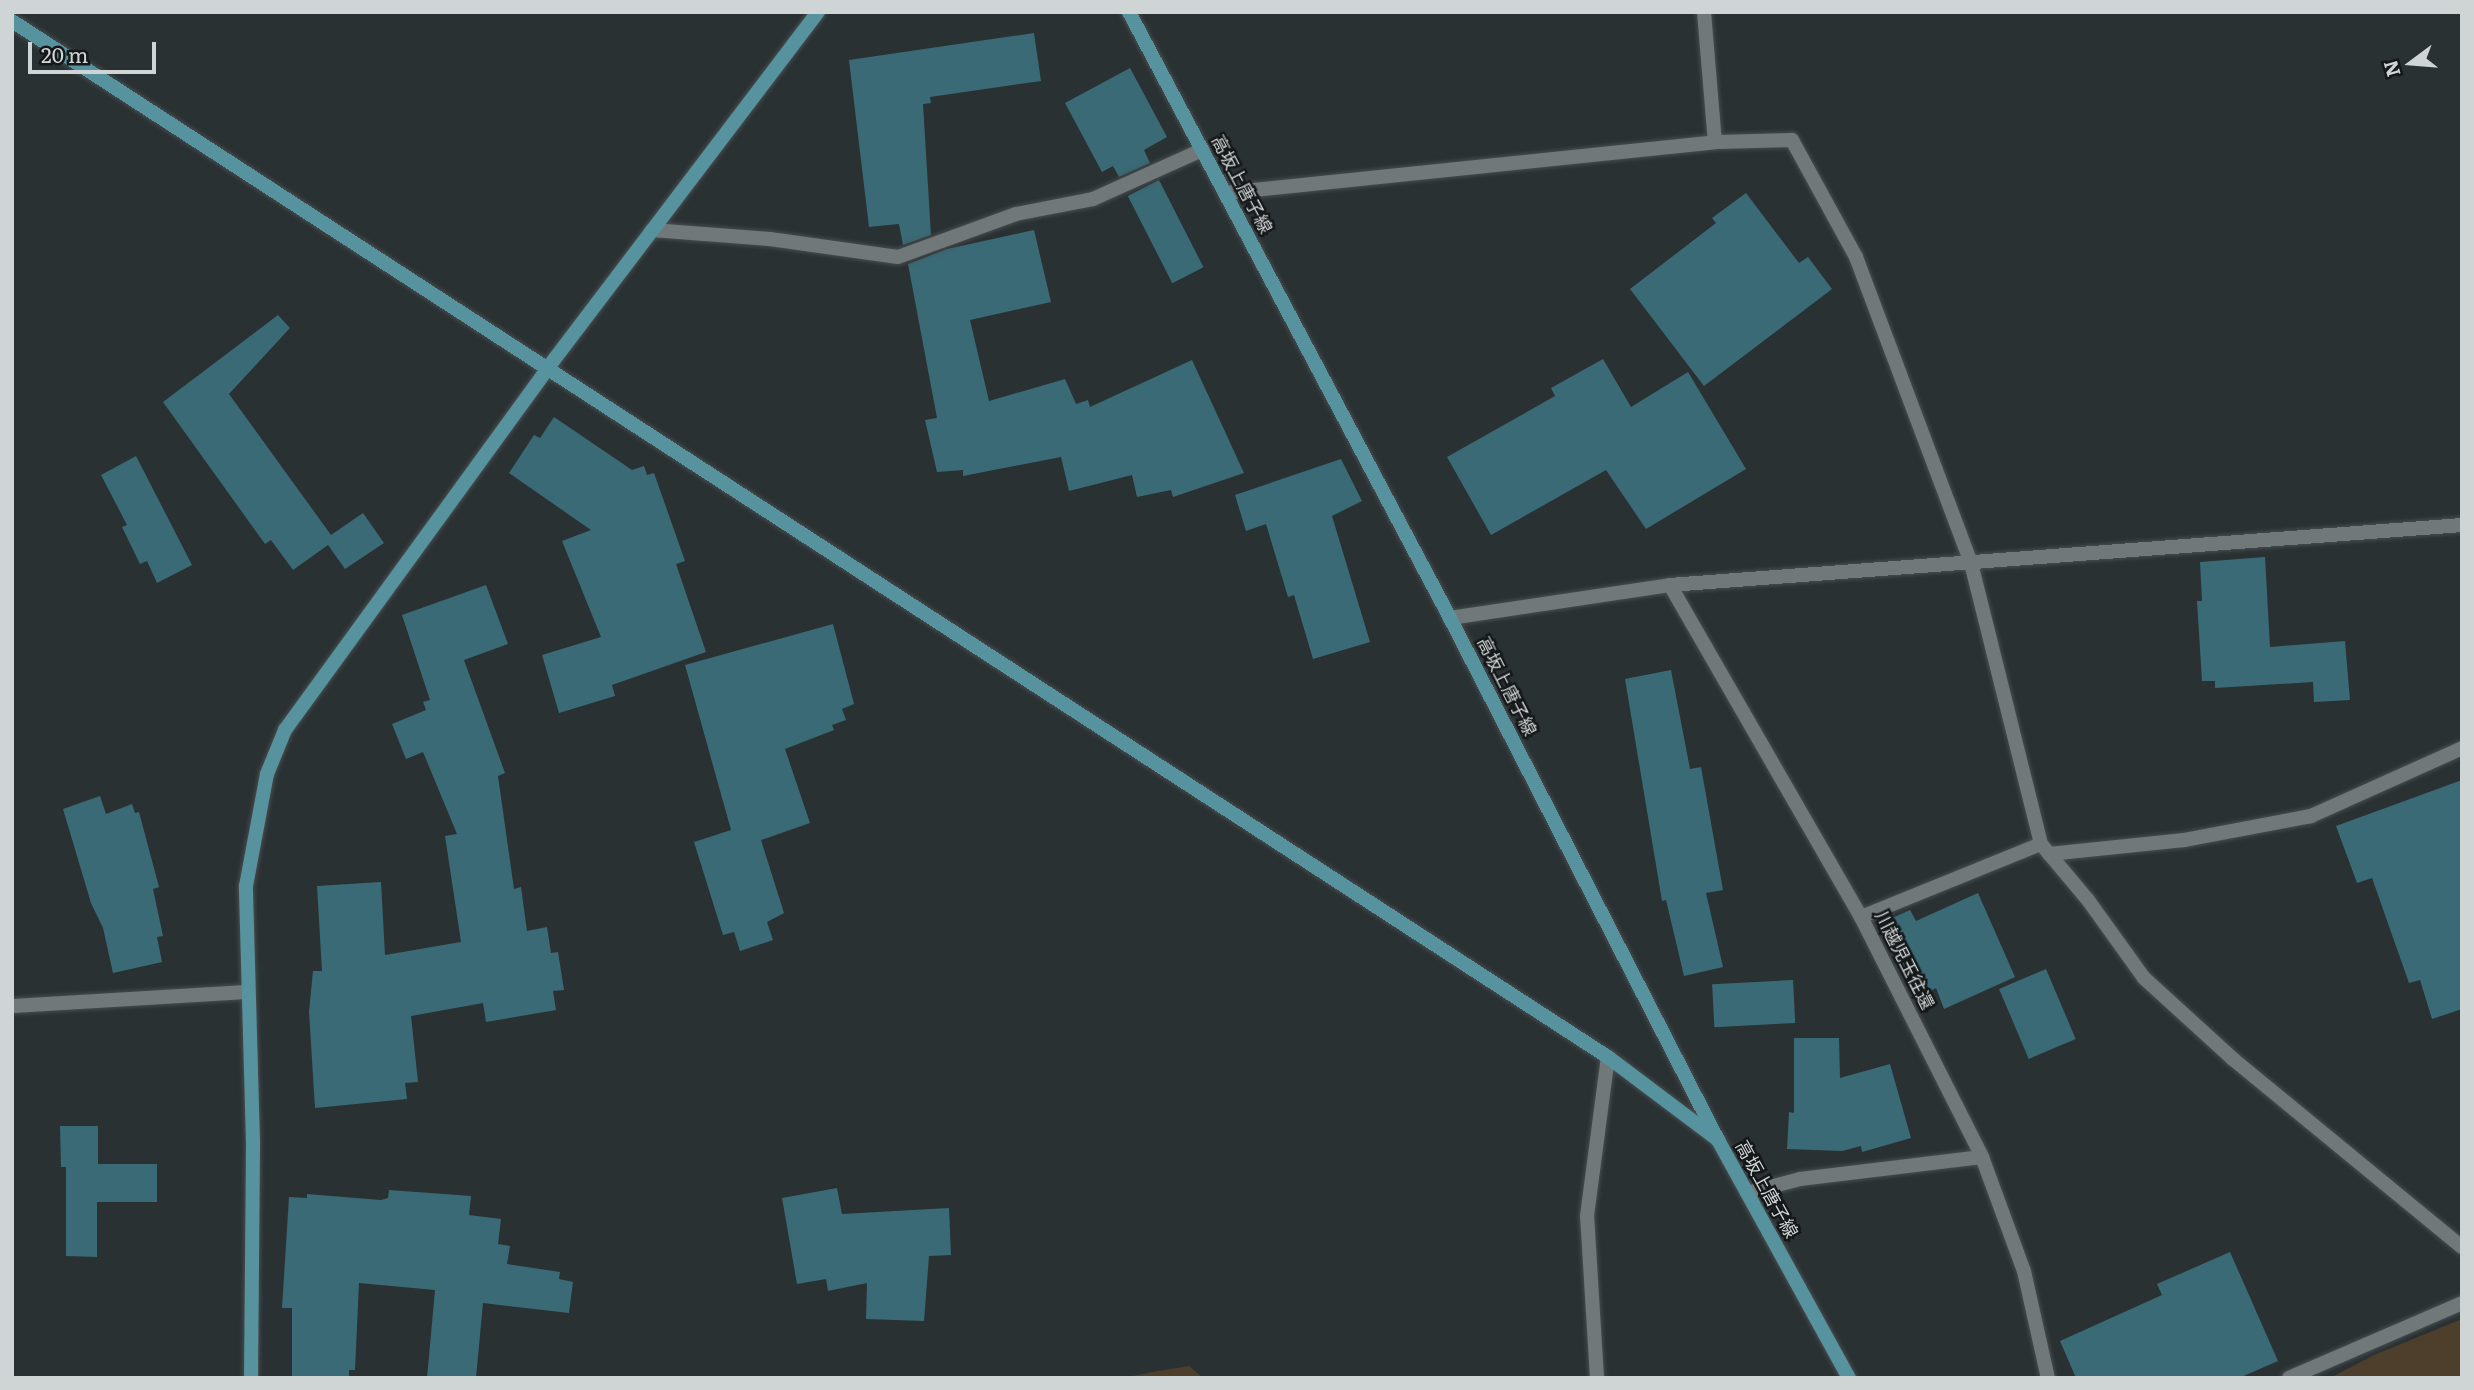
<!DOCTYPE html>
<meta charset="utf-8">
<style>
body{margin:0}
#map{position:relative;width:2474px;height:1390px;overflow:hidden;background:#2a3133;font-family:Literata,"Noto Sans JP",serif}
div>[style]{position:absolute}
.green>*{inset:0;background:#4e3f2d}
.building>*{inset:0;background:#3a6a76;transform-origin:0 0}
.roads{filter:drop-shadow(0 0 2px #474d4f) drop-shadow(0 0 2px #474d4f)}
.street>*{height:14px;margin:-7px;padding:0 7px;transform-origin:7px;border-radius:7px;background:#70787a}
.secondary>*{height:14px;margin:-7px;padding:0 7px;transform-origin:7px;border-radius:7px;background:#57939e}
span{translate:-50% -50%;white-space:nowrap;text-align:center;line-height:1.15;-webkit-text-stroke:5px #151819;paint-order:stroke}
.street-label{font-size:18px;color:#cfd4d5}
.frame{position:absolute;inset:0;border:14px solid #cfd4d5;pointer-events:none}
.north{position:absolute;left:2376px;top:28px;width:70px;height:70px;-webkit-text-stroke:5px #151819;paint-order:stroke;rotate:254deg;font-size:19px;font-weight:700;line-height:28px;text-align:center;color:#cfd4d5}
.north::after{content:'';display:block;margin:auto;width:24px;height:32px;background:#cfd4d5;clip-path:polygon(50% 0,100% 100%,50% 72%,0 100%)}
.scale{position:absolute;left:28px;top:42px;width:128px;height:32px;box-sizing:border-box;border:4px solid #cfd4d5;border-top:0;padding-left:9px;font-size:21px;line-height:24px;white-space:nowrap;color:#cfd4d5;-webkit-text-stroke:5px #151819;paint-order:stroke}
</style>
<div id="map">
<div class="green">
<div style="clip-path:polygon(2462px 1319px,2462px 1378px,2330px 1378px,2374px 1355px)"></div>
<div style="clip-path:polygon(1189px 1366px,1203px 1378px,1123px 1378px,1158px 1371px)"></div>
</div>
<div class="building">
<div style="clip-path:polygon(1034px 33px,1041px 81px,930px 97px,931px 103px,923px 104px,931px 235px,903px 245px,899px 224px,869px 227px,849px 60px)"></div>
<div style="clip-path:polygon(1130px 68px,1167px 137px,1144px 150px,1150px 163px,1119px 177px,1113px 166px,1102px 172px,1065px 103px)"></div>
<div style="left:1159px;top:180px;width:98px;height:35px;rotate:63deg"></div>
<div style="clip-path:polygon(1746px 193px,1799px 263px,1808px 257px,1832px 289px,1704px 386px,1630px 289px,1716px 223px,1712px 218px)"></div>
<div style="clip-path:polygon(1034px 230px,1051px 302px,970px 320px,989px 401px,1065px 379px,1076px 404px,1088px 400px,1090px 407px,1192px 360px,1244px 473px,1173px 497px,1171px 490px,1137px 497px,1132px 475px,1069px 491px,1061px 457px,963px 476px,963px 470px,937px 472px,925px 420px,937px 418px,908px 264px,947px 249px)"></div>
<div style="clip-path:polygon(278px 315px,290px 328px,229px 394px,331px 535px,363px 513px,384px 543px,345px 569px,328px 545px,293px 570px,271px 540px,265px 544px,163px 402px)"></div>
<div style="clip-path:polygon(1603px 359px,1631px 407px,1688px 372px,1746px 469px,1646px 529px,1606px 470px,1491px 535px,1447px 457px,1555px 396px,1551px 388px)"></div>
<div style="clip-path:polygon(554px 417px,632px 470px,644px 466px,647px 475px,654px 473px,685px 561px,676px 564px,706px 652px,612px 685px,615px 696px,559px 713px,542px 655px,601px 637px,562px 541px,591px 530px,509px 473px,534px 435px,540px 438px)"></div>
<div style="clip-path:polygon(136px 456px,192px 565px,157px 583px,147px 561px,140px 564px,122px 527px,127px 525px,101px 475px)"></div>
<div style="clip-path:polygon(1341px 459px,1362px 501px,1332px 516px,1370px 642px,1313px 659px,1294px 595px,1288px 597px,1266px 524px,1246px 531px,1235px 495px)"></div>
<div style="clip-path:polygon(2265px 557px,2270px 647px,2345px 641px,2350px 700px,2314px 702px,2313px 682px,2215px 688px,2215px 681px,2202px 681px,2197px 601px,2202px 601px,2200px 562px)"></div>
<div style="clip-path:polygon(486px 585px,508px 644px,464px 660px,505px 773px,498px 776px,514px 889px,521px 887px,527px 931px,547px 927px,551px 953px,558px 952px,564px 990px,553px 991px,556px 1010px,486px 1022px,483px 1003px,411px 1016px,418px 1082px,405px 1083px,407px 1099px,315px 1108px,309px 1012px,313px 971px,322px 971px,317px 886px,381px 882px,385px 955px,461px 942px,445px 836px,457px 834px,423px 752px,406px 759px,392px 724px,426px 710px,423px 702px,430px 700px,402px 615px)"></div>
<div style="clip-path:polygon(833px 624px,854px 704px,842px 709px,846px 720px,832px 725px,834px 730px,785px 749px,810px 823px,761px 840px,784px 913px,767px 922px,773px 940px,740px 951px,734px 932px,723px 935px,694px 842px,731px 830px,685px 665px)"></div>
<div style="clip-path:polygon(1671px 670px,1690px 769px,1701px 767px,1723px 890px,1706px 893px,1723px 967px,1684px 976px,1666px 900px,1662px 901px,1625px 679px)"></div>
<div style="clip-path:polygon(2462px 780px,2462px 1009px,2432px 1019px,2420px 980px,2409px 983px,2372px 878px,2357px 883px,2336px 826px)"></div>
<div style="clip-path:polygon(100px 796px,106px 814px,132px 804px,135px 813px,139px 812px,159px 887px,153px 889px,163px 936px,157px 937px,162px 962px,113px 973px,103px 928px,91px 903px,63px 809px)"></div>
<div style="clip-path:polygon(1978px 893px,2015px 977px,1944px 1009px,1936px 988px,1923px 995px,1916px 982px,1911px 984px,1881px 923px,1910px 910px,1916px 921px)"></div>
<div style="left:2046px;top:969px;width:76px;height:51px;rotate:67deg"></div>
<div style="left:1793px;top:980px;width:43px;height:81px;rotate:87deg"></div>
<div style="clip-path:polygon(1794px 1038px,1839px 1038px,1840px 1078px,1890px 1064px,1911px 1138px,1862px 1152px,1861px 1146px,1842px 1151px,1787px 1149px,1789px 1112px,1794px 1113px)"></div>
<div style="clip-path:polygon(60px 1126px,98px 1126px,98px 1164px,157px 1164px,157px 1202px,97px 1202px,97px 1257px,66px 1256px,66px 1167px,61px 1167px)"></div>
<div style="clip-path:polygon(837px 1188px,842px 1214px,949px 1208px,951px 1255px,929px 1256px,924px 1321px,866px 1319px,867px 1283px,828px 1291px,826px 1279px,797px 1284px,782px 1198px)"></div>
<div style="clip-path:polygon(389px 1190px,471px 1196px,469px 1215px,501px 1219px,498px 1244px,510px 1246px,507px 1264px,560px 1272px,559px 1279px,573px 1282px,569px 1313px,483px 1303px,476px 1378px,427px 1378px,435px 1290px,359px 1283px,355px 1370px,349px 1370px,349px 1378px,292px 1378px,292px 1308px,282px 1308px,289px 1197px,307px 1198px,307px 1194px,381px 1200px,388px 1198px)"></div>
<div style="clip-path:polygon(2230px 1252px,2278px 1361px,2239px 1378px,2076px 1378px,2060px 1341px,2162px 1295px,2157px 1284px)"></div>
</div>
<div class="roads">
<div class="street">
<div style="left:1704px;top:12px;width:130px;rotate:85.2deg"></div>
<div style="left:1225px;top:193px;width:493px;rotate:-5.9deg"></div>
<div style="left:1715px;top:142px;width:77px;rotate:-1.5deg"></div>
<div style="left:1792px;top:140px;width:133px;rotate:61.3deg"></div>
<div style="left:1856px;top:257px;width:327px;rotate:69.4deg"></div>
<div style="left:1971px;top:563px;width:290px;rotate:76deg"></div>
<div style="left:2041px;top:844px;width:73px;rotate:50deg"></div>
<div style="left:2088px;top:900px;width:96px;rotate:54.3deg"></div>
<div style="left:2144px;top:978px;width:120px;rotate:42.3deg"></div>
<div style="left:2233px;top:1059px;width:296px;rotate:39.4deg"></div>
<div style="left:652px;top:230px;width:118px;rotate:4.4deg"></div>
<div style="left:770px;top:239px;width:129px;rotate:8deg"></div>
<div style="left:898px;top:257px;width:126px;rotate:-20deg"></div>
<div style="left:1016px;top:214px;width:78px;rotate:-11deg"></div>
<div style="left:1093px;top:199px;width:120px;rotate:-24.2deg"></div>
<div style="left:1670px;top:585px;width:383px;rotate:60.1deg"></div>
<div style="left:1861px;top:917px;width:269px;rotate:63.2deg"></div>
<div style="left:1982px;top:1157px;width:121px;rotate:69.8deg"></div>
<div style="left:2024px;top:1271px;width:110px;rotate:77.4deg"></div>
<div style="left:1450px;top:618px;width:222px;rotate:-8.5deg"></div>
<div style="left:1670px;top:585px;width:794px;rotate:-4.33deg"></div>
<div style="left:2049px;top:854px;width:136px;rotate:-5.9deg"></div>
<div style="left:2184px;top:840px;width:129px;rotate:-10.7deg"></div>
<div style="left:2311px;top:816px;width:166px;rotate:-24.2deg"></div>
<div style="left:1861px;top:917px;width:194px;rotate:-22.1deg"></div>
<div style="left:12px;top:1006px;width:236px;rotate:-3.4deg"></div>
<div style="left:1747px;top:1193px;width:55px;rotate:-14.8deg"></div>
<div style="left:1800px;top:1179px;width:183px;rotate:-6.9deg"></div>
<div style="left:1597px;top:1378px;width:162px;rotate:-93.5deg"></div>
<div style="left:1587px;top:1216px;width:160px;rotate:-82.5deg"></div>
<div style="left:2289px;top:1378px;width:189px;rotate:-23.4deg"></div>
</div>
<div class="secondary">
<div style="left:1129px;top:12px;width:686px;rotate:62.09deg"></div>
<div style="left:1450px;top:618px;width:587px;rotate:62.82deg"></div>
<div style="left:1718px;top:1140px;width:272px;rotate:61.2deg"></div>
<div style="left:12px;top:21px;width:1903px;rotate:32.99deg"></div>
<div style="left:1608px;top:1057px;width:138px;rotate:37deg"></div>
<div style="left:251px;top:1378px;width:236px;rotate:-89.5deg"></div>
<div style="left:253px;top:1142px;width:256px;rotate:-91.6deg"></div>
<div style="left:246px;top:886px;width:114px;rotate:-79.4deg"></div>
<div style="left:267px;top:774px;width:48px;rotate:-67.8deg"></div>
<div style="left:285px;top:730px;width:446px;rotate:-54deg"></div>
<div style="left:547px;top:369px;width:448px;rotate:-52.8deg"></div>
</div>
</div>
<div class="street-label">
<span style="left:1242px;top:184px;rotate:62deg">高坂上唐子線</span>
<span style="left:1507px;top:686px;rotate:63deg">高坂上唐子線</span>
<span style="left:1905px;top:960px;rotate:63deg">川越児玉往還</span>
<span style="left:1767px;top:1189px;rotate:61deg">高坂上唐子線</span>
</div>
<div class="frame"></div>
<div class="north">N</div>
<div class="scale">20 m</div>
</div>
